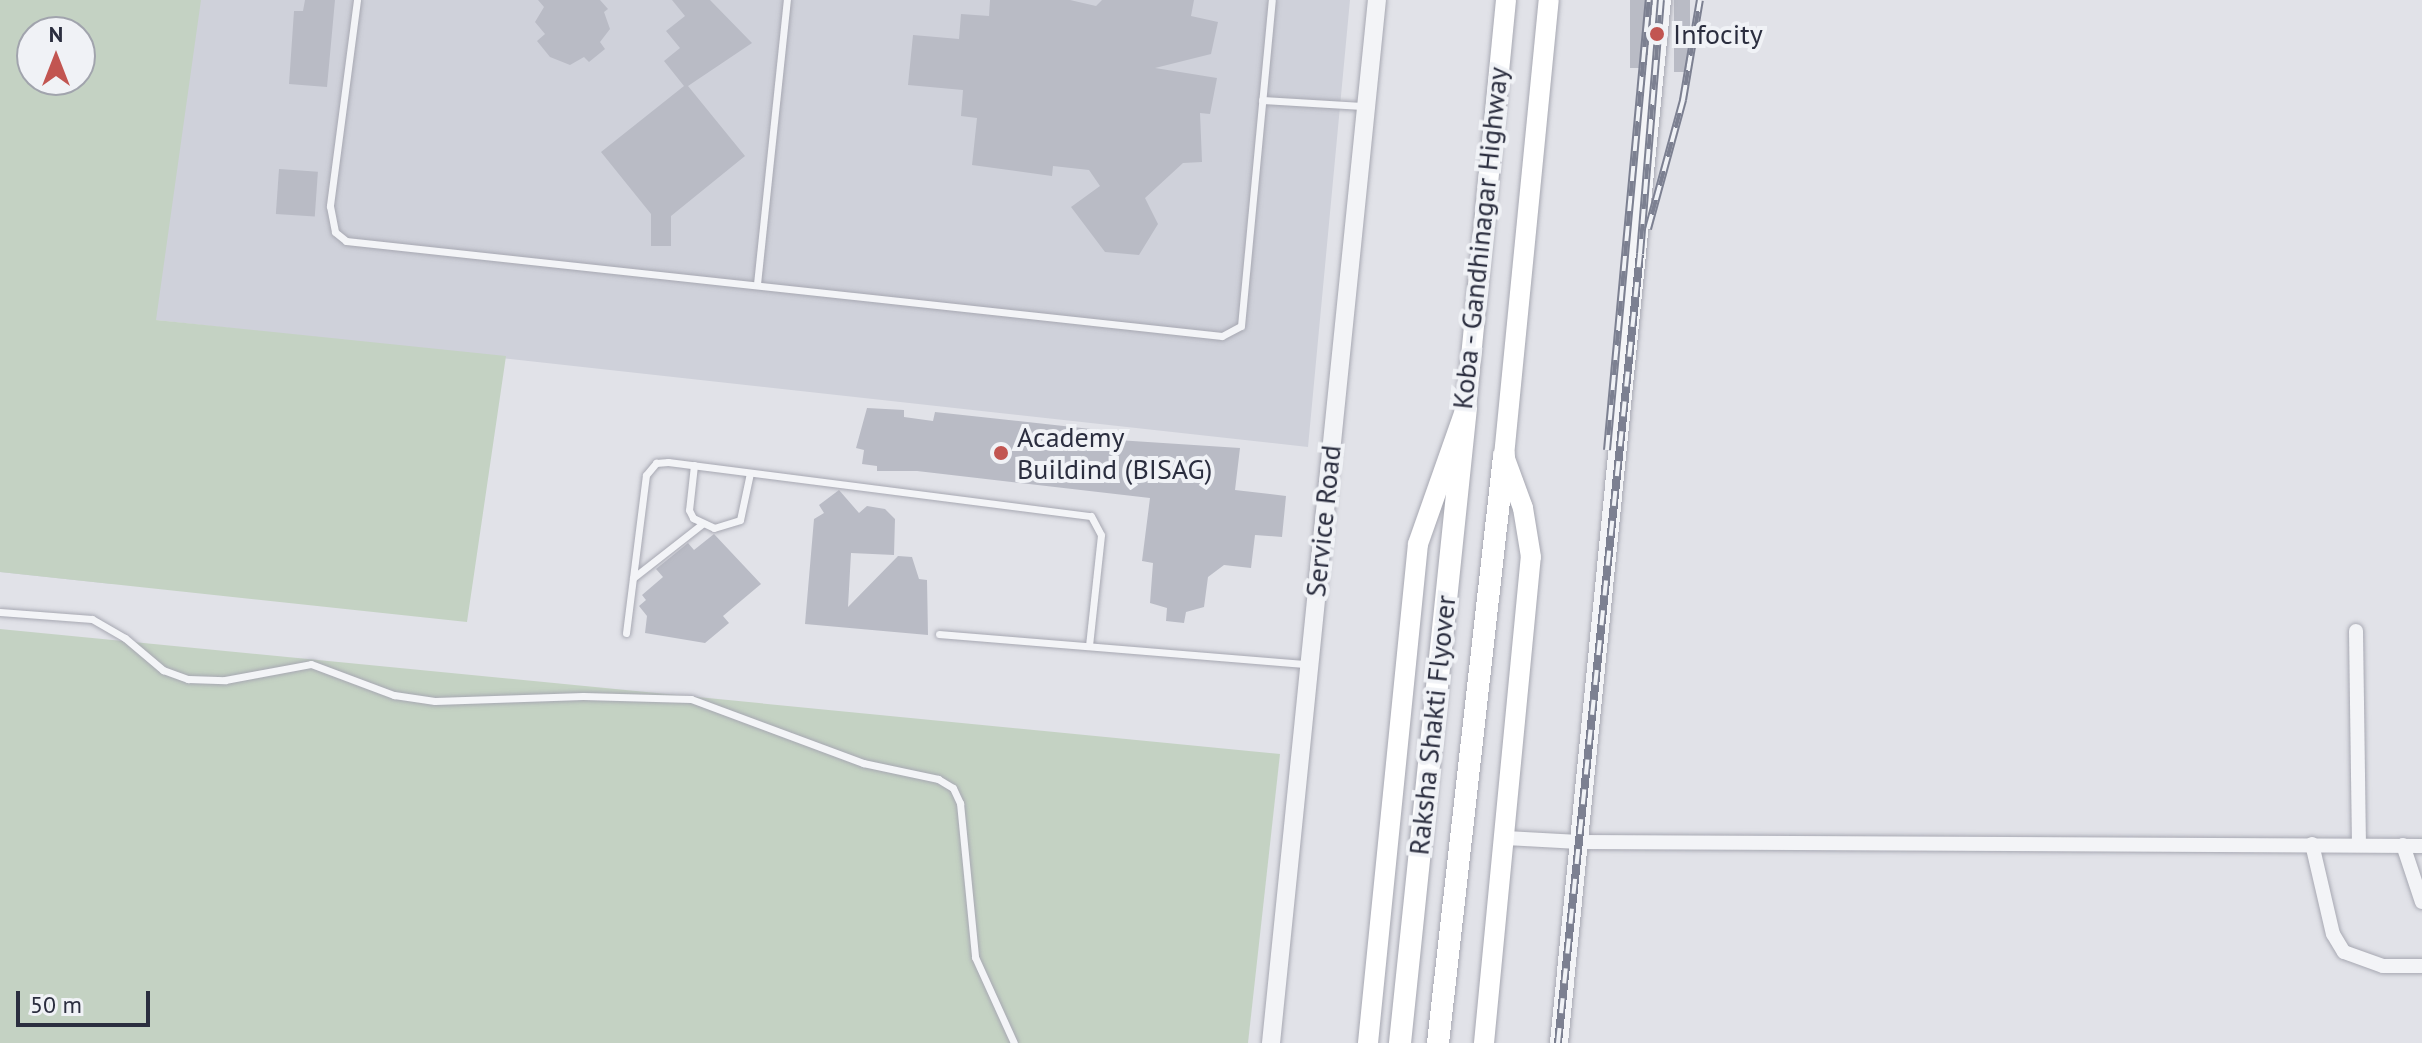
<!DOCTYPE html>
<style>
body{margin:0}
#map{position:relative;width:2422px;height:1043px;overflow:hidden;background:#e1e2e8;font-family:"PT Sans",sans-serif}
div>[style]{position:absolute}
.built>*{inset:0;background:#cfd1da}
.green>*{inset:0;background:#c4d2c3}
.building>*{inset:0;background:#b9bbc5;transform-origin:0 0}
.roads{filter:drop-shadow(0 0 2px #a7a8b2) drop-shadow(0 0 2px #a7a8b2)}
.service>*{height:7px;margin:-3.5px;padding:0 3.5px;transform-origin:3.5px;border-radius:3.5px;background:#f3f4f7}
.minor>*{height:14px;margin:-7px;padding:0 7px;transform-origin:7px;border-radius:7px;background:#f3f4f7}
.tertiary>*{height:18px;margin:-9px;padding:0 9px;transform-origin:9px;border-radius:9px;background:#f3f4f7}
.secondary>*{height:20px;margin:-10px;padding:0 10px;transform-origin:10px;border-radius:10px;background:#fff}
.primary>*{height:22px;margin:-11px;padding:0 11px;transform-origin:11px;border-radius:11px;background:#fff}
.rail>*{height:8px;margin-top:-4px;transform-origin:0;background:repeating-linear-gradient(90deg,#f0f2f6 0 15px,#7c8091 0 30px);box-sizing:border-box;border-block:2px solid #7c8091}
.dots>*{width:22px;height:22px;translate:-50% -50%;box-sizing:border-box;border:4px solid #f0f2f6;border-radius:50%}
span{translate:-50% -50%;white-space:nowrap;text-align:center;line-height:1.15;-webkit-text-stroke:8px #f0f2f6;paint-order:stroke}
.poi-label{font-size:28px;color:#2b2e3f}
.left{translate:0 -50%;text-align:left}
.street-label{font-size:28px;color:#2b2e3f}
.north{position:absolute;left:16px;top:16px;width:80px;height:80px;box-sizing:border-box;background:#f0f2f6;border:2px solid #a1a4ad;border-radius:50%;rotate:0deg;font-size:22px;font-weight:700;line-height:32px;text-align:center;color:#2b2e3f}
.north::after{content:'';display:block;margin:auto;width:28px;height:36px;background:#c25551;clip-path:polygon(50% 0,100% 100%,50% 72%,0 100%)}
.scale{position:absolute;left:16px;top:991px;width:134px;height:36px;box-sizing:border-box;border:4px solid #2b2e3f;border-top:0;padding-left:10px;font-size:24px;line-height:28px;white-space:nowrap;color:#2b2e3f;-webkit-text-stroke:6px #f0f2f6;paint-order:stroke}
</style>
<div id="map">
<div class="built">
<div style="clip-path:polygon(evenodd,0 0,1350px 0,1308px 447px,156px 320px,112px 584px,0 572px,0 0,32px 32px,80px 32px,80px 80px,32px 80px,32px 32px)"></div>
</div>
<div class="green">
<div style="clip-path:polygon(evenodd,0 0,201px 0,156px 320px,506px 356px,467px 622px,0 572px,0 0,80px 32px,80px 80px,32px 80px,32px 32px,80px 32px)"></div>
<div style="clip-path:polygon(0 629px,1280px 754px,1248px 1043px,0 1043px)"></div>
</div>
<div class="building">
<div style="clip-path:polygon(305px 0,335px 0,327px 87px,289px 84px,294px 11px,303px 11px)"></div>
<div style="clip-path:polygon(538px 0,600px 0,608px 9px,604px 12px,610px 29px,600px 42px,605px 49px,589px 62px,584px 57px,570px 65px,550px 57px,537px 41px,545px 34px,535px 22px,544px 7px)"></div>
<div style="clip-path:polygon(672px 0,710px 0,752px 43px,688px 86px,745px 156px,671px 216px,671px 246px,651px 246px,651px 214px,601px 152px,684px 86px,664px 61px,680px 48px,666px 31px,685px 16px)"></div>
<div style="clip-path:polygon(990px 0,1070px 0,1096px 6px,1102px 0,1194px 0,1191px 16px,1218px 22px,1211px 54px,1155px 68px,1217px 78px,1210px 114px,1200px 113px,1202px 162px,1183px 163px,1145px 198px,1158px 224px,1139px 255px,1105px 252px,1071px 207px,1100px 186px,1089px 170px,1053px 166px,1052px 176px,972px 165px,977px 118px,961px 116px,963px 90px,908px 85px,913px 35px,959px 39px,961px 14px,989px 16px)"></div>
<div style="left:1630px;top:0;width:20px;height:68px"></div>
<div style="left:1674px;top:0;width:16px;height:72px"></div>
<div style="left:279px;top:169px;width:39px;height:45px;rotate:4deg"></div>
<div style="clip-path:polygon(867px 408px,904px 410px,904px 417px,933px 421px,935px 412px,1118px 432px,1117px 440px,1240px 448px,1235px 490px,1286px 496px,1282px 537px,1255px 535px,1251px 568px,1224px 565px,1208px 577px,1204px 607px,1186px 612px,1184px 623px,1166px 621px,1167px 608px,1150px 603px,1153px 563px,1142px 561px,1150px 498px,917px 471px,877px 471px,877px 466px,862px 464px,864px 450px,856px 448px)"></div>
<div style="clip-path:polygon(839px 490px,859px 513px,867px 506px,885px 509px,895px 519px,894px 555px,851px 553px,848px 607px,898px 556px,912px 557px,919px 579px,927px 580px,928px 635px,805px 624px,814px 519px,824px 513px,819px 505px)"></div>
<div style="clip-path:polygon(714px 534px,761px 584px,723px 616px,729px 623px,705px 643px,645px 633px,647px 616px,639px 606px,646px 600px,642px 595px,663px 577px,656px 569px,688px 543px,694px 550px)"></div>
</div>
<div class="roads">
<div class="service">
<div style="left:357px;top:0;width:208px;rotate:97.5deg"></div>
<div style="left:330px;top:206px;width:26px;rotate:79deg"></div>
<div style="left:335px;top:232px;width:14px;rotate:39deg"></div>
<div style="left:346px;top:241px;width:881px;rotate:6.19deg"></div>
<div style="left:1222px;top:336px;width:21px;rotate:-28deg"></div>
<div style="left:1241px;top:326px;width:327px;rotate:-84.6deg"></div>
<div style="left:1262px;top:100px;width:101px;rotate:3.4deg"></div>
<div style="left:757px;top:284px;width:286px;rotate:-84deg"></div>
<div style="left:694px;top:465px;width:45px;rotate:96.3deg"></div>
<div style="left:689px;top:510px;width:9px;rotate:63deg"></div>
<div style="left:693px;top:518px;width:23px;rotate:25deg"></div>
<div style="left:714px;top:528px;width:27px;rotate:-17deg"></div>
<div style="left:740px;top:520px;width:48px;rotate:-78deg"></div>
<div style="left:633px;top:578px;width:88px;rotate:-38deg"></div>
<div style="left:0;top:612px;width:92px;rotate:4.4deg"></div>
<div style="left:92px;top:619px;width:38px;rotate:30deg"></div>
<div style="left:125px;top:638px;width:50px;rotate:40.1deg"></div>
<div style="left:163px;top:670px;width:27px;rotate:20deg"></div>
<div style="left:188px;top:679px;width:37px;rotate:2deg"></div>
<div style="left:225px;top:680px;width:87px;rotate:-10.5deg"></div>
<div style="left:311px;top:664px;width:89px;rotate:20.5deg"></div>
<div style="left:394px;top:695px;width:41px;rotate:8.3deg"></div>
<div style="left:435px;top:701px;width:148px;rotate:-1.9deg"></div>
<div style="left:583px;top:696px;width:108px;rotate:1.6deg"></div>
<div style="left:691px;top:699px;width:184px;rotate:20.4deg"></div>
<div style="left:863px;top:763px;width:77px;rotate:12deg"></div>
<div style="left:938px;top:779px;width:17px;rotate:31deg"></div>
<div style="left:953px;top:788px;width:17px;rotate:65deg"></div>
<div style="left:960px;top:803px;width:155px;rotate:84.4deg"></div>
<div style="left:975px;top:957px;width:94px;rotate:65.6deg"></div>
<div style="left:626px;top:633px;width:159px;rotate:-82.8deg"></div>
<div style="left:646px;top:475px;width:16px;rotate:-50deg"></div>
<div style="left:656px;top:463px;width:12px;rotate:-5deg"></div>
<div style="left:668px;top:462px;width:426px;rotate:7.3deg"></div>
<div style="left:1091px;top:516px;width:21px;rotate:62deg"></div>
<div style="left:1101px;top:535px;width:111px;rotate:96.2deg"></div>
<div style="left:939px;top:634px;width:369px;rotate:4.7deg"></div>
</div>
<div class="minor">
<div style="left:2356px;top:631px;width:214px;rotate:89.2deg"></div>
<div style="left:1506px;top:838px;width:73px;rotate:3.1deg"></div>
<div style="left:1579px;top:842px;width:843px;rotate:0.27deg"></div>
<div style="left:2312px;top:844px;width:92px;rotate:76.9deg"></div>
<div style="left:2333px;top:934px;width:21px;rotate:59deg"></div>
<div style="left:2344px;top:952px;width:41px;rotate:19.7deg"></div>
<div style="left:2383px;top:966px;width:39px"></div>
<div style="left:2403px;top:845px;width:60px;rotate:71.6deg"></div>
</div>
<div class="tertiary">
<div style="left:1271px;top:1043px;width:1048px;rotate:-84.2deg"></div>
<div style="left:1559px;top:1043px;width:1048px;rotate:-84.36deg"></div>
</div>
<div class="secondary">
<div style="left:1368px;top:1043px;width:501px;rotate:-84.28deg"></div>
<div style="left:1418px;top:544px;width:144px;rotate:-70.6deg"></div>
<div style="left:1466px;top:408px;width:410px;rotate:-84.4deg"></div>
<div style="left:1484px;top:1043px;width:488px;rotate:-84.5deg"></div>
<div style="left:1531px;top:557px;width:50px;rotate:-99.3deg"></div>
<div style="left:1523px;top:508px;width:55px;rotate:-110.1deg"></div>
<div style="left:1504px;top:456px;width:458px;rotate:-84.4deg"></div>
</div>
<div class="primary">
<div style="left:1400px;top:1043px;width:638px;rotate:-84.07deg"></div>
<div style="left:1438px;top:1043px;width:591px;rotate:-83.58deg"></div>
</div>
</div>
<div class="rail">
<div style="left:1648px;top:229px;width:134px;rotate:-74.8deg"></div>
<div style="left:1683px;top:100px;width:101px;rotate:-80.4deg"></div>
<div style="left:1607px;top:450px;width:452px;rotate:-84.7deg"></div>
<div style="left:1558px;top:1043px;width:793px;rotate:-84.07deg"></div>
<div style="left:1640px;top:254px;width:255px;rotate:-85.3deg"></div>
</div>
<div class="dots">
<div style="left:1657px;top:34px;background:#c25551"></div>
<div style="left:1001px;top:453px;background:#c25551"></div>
</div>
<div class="poi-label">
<span class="left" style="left:1673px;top:34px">Infocity</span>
<span class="left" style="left:1017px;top:453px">Academy<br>Buildind (BISAG)</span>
</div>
<div class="street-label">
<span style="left:1480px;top:238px;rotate:-84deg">Koba - Gandhinagar Highway</span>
<span style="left:1323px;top:521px;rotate:-84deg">Service Road</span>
<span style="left:1432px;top:725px;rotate:-84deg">Raksha Shakti Flyover</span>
</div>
<div class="north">N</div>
<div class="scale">50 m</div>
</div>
